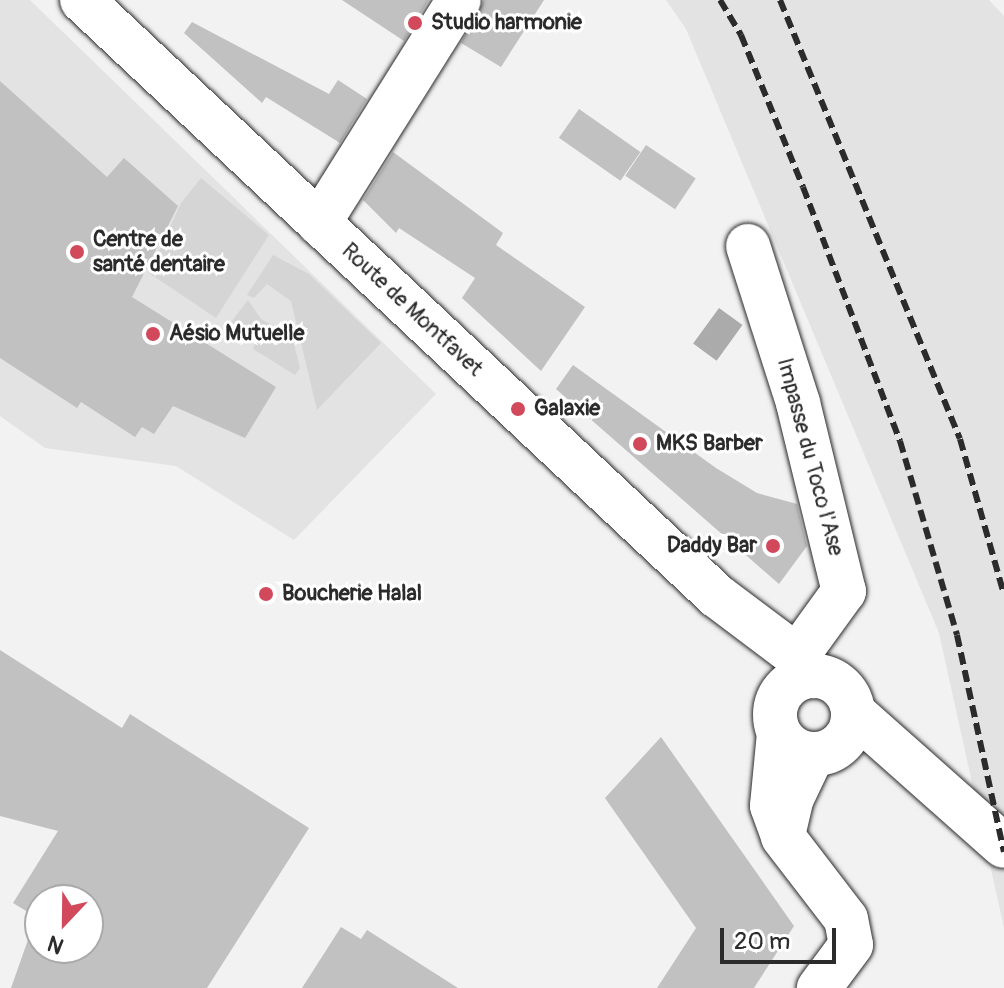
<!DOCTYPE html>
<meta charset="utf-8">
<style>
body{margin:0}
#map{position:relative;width:1004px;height:988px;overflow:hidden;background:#f2f2f2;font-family:Pangolin,sans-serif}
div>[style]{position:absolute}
.built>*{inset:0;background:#e3e3e3}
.green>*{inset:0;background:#d5d5d5}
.water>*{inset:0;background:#ababab;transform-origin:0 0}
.building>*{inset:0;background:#c1c1c1;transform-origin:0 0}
.roads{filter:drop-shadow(0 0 2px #2b2b2b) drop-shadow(0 0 2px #2b2b2b)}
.minor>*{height:44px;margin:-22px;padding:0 22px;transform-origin:22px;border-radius:22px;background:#fff}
.major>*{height:44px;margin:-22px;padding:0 22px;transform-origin:22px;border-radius:22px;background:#fff}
.major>.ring{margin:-22px;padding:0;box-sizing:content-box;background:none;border:44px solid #fff;border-radius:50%}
.rail>*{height:6px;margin-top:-3px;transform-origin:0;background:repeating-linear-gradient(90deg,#2b2b2b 0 12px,transparent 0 18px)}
.dots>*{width:22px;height:22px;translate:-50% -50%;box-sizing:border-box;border:4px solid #fff;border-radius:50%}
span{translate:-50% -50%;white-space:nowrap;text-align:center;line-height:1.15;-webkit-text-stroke:6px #fff;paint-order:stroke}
.poi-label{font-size:22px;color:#2b2b2b;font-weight:700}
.left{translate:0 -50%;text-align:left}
.right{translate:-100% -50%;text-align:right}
.street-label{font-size:22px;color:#2b2b2b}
.north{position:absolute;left:24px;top:884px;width:80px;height:80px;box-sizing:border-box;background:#fff;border:2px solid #aaa;border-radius:50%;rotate:202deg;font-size:22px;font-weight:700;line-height:32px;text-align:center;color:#2b2b2b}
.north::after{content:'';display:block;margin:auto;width:28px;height:36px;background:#d1495b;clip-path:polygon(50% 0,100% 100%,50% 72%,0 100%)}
.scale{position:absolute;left:720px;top:928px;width:116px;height:36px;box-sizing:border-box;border:4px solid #2b2b2b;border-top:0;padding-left:10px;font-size:24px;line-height:28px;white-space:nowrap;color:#2b2b2b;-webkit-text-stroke:6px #fff;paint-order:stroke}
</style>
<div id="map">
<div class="built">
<div style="clip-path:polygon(0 0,30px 0,436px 394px,294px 540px,176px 466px,45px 448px,0 416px)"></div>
<div style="clip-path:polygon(666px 0,989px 0,1004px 16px,1004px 928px,939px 633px,686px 29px)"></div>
</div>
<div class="green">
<div style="clip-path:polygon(201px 178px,269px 235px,216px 318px,149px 273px,181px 203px)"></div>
<div style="clip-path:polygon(273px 255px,309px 274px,381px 343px,317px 410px,291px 301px,267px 284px,254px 298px,247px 295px)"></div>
<div style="clip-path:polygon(248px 300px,261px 319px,277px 328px,288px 320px,300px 368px,295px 375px,253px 349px,256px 340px,231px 322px)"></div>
</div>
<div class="water">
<div style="left:719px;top:308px;width:29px;height:44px;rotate:36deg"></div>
</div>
<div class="building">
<div style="clip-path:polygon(342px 0,429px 0,404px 41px)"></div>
<div style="clip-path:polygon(484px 0,544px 0,501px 67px,461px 43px)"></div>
<div style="clip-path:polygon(192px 22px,329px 94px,338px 80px,367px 99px,340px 143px,266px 97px,262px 103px,184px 33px)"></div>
<div style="clip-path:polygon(0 81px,107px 177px,124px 158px,178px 206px,132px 297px,276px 387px,245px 438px,173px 406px,154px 434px,142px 427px,135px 437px,81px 402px,77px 408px,0 358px)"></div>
<div style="left:579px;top:109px;width:75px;height:35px;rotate:35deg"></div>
<div style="left:646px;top:145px;width:60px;height:37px;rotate:34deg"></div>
<div style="clip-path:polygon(393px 152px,503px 233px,496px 245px,585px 307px,541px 371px,462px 298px,475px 278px,399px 228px,396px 233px,363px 200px)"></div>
<div style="clip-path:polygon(573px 365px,716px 468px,757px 493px,797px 504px,807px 546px,779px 584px,556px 389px)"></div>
<div style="clip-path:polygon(evenodd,0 650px,122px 728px,130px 714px,309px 828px,207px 988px,11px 988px,36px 917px,13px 903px,58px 831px,0 816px,0 650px,40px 900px,88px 900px,88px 948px,40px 948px,40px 900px)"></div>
<div style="clip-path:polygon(661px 737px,794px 926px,754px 988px,657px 988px,696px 928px,605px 798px)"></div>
<div style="clip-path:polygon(341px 927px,361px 939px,367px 930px,458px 988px,302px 988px)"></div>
</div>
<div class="roads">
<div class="minor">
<div style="left:319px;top:223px;width:263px;rotate:-57.9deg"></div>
<div style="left:748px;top:246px;width:165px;rotate:72.3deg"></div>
<div style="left:798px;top:403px;width:194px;rotate:76.3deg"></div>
<div style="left:844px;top:591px;width:80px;rotate:125.9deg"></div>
<div style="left:779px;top:733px;width:73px;rotate:95.5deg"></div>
<div style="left:772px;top:806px;width:33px;rotate:70deg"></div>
<div style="left:783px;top:837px;width:103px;rotate:52.5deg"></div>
<div style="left:846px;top:919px;width:26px;rotate:79deg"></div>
<div style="left:851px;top:945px;width:54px;rotate:126.7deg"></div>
<div style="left:785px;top:827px;width:28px;rotate:-77deg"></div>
<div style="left:791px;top:800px;width:49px;rotate:-64.5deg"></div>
</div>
<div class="major">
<div style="left:82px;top:0;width:871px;rotate:43.19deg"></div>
<div style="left:717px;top:596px;width:100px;rotate:36.9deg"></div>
<div style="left:797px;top:656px;width:26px;rotate:51deg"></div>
<div class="ring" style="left:775px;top:676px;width:34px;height:34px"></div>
<div style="left:854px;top:713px;width:200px;rotate:41.6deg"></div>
</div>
</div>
<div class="rail">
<div style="left:720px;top:0;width:41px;rotate:59deg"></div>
<div style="left:741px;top:35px;width:164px;rotate:67.8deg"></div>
<div style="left:803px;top:187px;width:272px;rotate:69.1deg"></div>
<div style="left:900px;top:441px;width:202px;rotate:73.6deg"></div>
<div style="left:957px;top:635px;width:222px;rotate:77.8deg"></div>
<div style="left:780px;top:0;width:474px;rotate:67.7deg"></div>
<div style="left:960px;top:439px;width:161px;rotate:74.2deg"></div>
</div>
<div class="dots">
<div style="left:415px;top:23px;background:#d1495b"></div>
<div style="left:77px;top:252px;background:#d1495b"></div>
<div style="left:153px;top:334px;background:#d1495b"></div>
<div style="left:518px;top:409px;background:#d1495b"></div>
<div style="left:640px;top:444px;background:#d1495b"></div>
<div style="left:773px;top:546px;background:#d1495b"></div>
<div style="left:266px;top:594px;background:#d1495b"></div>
</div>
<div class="poi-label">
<span class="left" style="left:431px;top:23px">Studio harmonie</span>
<span class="left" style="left:93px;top:252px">Centre de<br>santé dentaire</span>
<span class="left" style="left:169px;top:334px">Aésio Mutuelle</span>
<span class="left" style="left:534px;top:409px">Galaxie</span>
<span class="left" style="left:656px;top:444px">MKS Barber</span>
<span class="right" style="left:757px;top:546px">Daddy Bar</span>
<span class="left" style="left:282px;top:594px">Boucherie Halal</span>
</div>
<div class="street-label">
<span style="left:412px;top:310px;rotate:43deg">Route de Montfavet</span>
<span style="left:810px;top:457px;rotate:75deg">Impasse du Toco l'Ase</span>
</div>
<div class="north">N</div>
<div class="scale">20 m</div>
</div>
